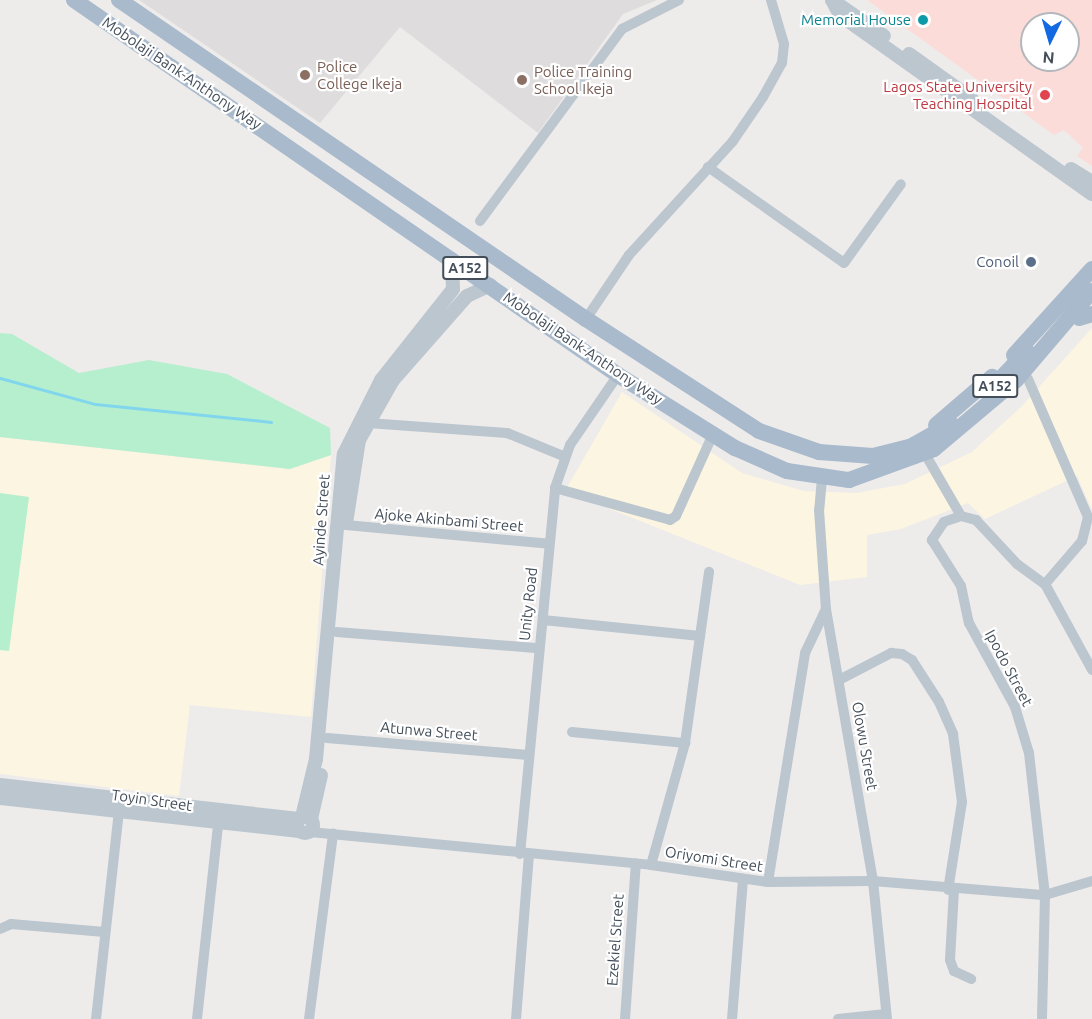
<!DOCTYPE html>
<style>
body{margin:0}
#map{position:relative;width:1092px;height:1019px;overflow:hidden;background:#eeebeb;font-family:Ubuntu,sans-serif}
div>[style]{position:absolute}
.commercial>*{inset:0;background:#fcf5e2}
.education>*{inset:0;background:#dfdcdd}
.medical>*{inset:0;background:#fbdcd8}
.green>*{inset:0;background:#b6efcd}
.stream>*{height:3px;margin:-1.5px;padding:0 1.5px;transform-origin:1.5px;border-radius:1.5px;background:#81d6ee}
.minor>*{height:10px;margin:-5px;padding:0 5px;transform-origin:5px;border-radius:5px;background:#bbc6cf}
.tertiary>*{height:14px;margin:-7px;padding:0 7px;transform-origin:7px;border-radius:7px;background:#bbc6cf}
.tertiary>.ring{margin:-7px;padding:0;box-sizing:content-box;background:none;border:14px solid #bbc6cf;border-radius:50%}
.primary>*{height:16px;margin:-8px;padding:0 8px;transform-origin:8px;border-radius:8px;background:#a9bacc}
.dots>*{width:16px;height:16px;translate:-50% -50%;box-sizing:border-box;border:3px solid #fff;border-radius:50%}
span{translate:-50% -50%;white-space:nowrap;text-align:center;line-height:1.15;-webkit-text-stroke:4.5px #fff;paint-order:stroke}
.shield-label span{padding:2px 4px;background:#fff;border:2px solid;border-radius:4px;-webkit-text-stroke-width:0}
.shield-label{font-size:14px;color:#434e59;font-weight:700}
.culture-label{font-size:15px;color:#0d838f}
.right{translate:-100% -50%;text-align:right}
.education-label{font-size:15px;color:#785e54}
.left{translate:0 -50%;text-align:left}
.street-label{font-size:15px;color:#434e59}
.health-label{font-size:15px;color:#be3a42}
.service-label{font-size:15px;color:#4e5e75}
.north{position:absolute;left:1020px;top:12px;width:60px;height:60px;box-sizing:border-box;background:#fff;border:2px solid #b4b8bd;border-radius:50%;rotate:185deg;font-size:16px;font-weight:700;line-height:24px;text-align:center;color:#434e59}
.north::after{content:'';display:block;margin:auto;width:21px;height:27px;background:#1269e1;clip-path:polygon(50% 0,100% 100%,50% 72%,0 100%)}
</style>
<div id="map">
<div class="commercial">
<div style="clip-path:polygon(1092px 328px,1092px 510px,1077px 476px,985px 519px,968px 503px,901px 529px,867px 535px,867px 577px,800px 585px,565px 491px,622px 392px,742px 473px,804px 491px,856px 493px,905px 484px,972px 452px,1022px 406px)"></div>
<div style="clip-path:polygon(0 437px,290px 469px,331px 455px,311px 717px,190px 705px,179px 796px,0 774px)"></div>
</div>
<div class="education">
<div style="clip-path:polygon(139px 0,657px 0,623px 14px,538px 133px,400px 27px,320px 123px)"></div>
</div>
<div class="medical">
<div style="clip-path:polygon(evenodd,867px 0,1092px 0,1092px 166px,1077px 156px,1083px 148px,1064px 130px,1054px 135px,867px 0,1032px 24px,1068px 24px,1068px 60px,1032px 60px,1032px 24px)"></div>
</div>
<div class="green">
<div style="clip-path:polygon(0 333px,12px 334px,79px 373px,149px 360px,227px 374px,330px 428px,331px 455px,290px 469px,0 437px)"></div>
<div style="clip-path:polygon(0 493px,29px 497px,9px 651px,0 650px)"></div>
</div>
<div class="stream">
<div style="left:0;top:378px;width:98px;rotate:15.3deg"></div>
<div style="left:95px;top:404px;width:177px;rotate:5.8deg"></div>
</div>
<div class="minor">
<div style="left:708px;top:167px;width:166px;rotate:35.2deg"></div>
<div style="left:844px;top:263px;width:97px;rotate:-54.2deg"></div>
<div style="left:480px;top:221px;width:239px;rotate:-53.5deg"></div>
<div style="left:622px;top:29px;width:64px;rotate:-27deg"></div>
<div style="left:586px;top:319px;width:77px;rotate:-56.1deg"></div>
<div style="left:629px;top:255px;width:154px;rotate:-47.6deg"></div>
<div style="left:733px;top:141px;width:53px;rotate:-55.7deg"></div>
<div style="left:763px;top:97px;width:39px;rotate:-61deg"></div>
<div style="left:782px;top:63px;width:19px;rotate:-84deg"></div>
<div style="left:784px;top:44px;width:46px;rotate:-106.5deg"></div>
<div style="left:1028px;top:379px;width:150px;rotate:66.5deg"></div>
<div style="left:1088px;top:517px;width:25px;rotate:104deg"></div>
<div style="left:1082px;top:541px;width:57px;rotate:130.7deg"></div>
<div style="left:368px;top:423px;width:139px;rotate:4.1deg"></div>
<div style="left:507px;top:433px;width:61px;rotate:22.3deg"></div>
<div style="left:928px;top:459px;width:66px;rotate:59.9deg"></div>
<div style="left:822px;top:478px;width:32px;rotate:95deg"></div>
<div style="left:819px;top:510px;width:99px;rotate:86deg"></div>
<div style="left:826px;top:609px;width:276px;rotate:80.2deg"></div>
<div style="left:873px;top:881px;width:139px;rotate:84.2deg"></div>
<div style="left:555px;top:488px;width:119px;rotate:15.5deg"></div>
<div style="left:670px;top:520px;width:7px;rotate:-34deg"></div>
<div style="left:676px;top:516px;width:90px;rotate:-65.7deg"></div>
<div style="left:961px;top:516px;width:18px;rotate:161deg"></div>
<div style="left:944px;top:522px;width:22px;rotate:124deg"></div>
<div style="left:932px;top:540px;width:54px;rotate:57.8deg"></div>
<div style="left:961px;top:586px;width:38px;rotate:78deg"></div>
<div style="left:969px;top:623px;width:96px;rotate:61.3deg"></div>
<div style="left:1015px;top:707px;width:48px;rotate:73.1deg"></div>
<div style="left:1029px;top:753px;width:143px;rotate:83.6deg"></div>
<div style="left:1045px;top:895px;width:124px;rotate:91.4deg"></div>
<div style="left:961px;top:516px;width:16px;rotate:15deg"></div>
<div style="left:976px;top:520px;width:60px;rotate:47deg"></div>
<div style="left:1017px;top:564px;width:34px;rotate:36deg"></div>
<div style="left:1045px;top:584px;width:98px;rotate:61.3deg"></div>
<div style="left:346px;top:525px;width:204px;rotate:5.3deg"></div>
<div style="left:543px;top:620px;width:158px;rotate:5.8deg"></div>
<div style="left:337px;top:632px;width:202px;rotate:4.6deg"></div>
<div style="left:839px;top:680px;width:59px;rotate:-27.4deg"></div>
<div style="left:891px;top:653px;width:11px;rotate:5deg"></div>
<div style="left:902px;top:654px;width:12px;rotate:31deg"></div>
<div style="left:912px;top:660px;width:50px;rotate:57.3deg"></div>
<div style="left:939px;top:702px;width:35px;rotate:66deg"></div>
<div style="left:953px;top:734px;width:69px;rotate:82.5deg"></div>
<div style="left:962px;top:802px;width:89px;rotate:99deg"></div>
<div style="left:572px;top:732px;width:114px;rotate:5.6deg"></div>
<div style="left:327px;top:738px;width:202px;rotate:4.8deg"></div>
<div style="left:310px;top:832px;width:343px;rotate:5.5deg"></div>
<div style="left:651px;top:865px;width:118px;rotate:8.3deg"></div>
<div style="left:768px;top:882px;width:105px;rotate:-0.5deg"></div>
<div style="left:873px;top:881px;width:173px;rotate:4.7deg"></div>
<div style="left:1045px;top:895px;width:49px;rotate:-16.6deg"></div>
<div style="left:520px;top:854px;width:368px;rotate:-84.5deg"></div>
<div style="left:555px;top:488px;width:46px;rotate:-70.8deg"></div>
<div style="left:570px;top:445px;width:85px;rotate:-55.6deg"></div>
<div style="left:651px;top:865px;width:127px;rotate:-74.4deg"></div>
<div style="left:685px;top:743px;width:173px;rotate:-82deg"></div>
<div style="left:768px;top:882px;width:232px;rotate:-80.8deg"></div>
<div style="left:805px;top:653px;width:49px;rotate:-64.5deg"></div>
<div style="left:954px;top:890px;width:70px;rotate:93.3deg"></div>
<div style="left:950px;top:960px;width:12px;rotate:70deg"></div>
<div style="left:954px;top:971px;width:19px;rotate:25deg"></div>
<div style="left:0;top:929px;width:12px;rotate:-24deg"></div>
<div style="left:11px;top:924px;width:94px;rotate:4.9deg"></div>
<div style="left:96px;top:1019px;width:209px;rotate:-83.7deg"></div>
<div style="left:197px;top:1019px;width:194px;rotate:-83.8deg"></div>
<div style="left:309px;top:1019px;width:187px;rotate:-82.6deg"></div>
<div style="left:516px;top:1019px;width:165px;rotate:-85.5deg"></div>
<div style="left:625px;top:1019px;width:156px;rotate:-86deg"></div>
<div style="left:732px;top:1019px;width:139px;rotate:-85.5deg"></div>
<div style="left:838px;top:1019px;width:48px;rotate:-5.9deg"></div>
</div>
<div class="tertiary">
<div style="left:832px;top:0;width:17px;rotate:62deg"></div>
<div style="left:840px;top:15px;width:309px;rotate:35.4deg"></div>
<div style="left:832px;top:0;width:63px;rotate:34.7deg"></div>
<div style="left:909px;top:54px;width:77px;rotate:35.5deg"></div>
<div style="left:1071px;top:169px;width:25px;rotate:32deg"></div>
<div style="left:346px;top:523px;width:84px;rotate:-81.1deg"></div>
<div style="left:359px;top:440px;width:69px;rotate:-60.5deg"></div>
<div style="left:393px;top:380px;width:112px;rotate:-48.6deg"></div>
<div style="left:467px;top:296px;width:26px;rotate:-25deg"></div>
<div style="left:0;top:785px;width:301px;rotate:6.5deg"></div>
<div style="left:0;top:798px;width:301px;rotate:6.3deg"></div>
<div class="ring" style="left:297px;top:817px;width:2px;height:2px"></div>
<div style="left:302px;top:817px;width:60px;rotate:-76.4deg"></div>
<div style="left:316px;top:759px;width:306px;rotate:-84.8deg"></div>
<div style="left:344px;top:454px;width:83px;rotate:-63.4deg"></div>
<div style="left:381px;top:380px;width:116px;rotate:-51.6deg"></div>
<div style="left:453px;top:289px;width:30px;rotate:-92deg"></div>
<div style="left:311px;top:819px;width:45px;rotate:-77.2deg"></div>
</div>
<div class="primary">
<div style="left:74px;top:0;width:661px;rotate:34.58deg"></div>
<div style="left:618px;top:375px;width:138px;rotate:32deg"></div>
<div style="left:735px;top:448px;width:57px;rotate:23.9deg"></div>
<div style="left:787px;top:471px;width:63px;rotate:8.3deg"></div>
<div style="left:849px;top:480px;width:90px;rotate:-20deg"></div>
<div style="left:934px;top:449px;width:107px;rotate:-40.1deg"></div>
<div style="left:1016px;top:380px;width:117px;rotate:-49.5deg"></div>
<div style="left:119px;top:0;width:566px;rotate:34.34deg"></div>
<div style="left:586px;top:319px;width:206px;rotate:32.9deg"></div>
<div style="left:759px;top:431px;width:64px;rotate:19.3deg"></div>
<div style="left:819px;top:452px;width:54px;rotate:4.2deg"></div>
<div style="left:873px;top:456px;width:38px;rotate:-14deg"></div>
<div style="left:910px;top:447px;width:47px;rotate:-29.3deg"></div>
<div style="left:1079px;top:318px;width:14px;rotate:-17deg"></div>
<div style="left:1014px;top:355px;width:116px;rotate:-47.8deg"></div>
<div style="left:989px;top:391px;width:55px;rotate:-46.5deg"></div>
<div style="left:936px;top:425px;width:74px;rotate:-40.6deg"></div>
</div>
<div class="dots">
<div style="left:923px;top:20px;background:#0f9aa8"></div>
<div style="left:305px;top:75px;background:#8d6e63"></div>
<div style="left:522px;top:80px;background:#8d6e63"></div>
<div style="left:1045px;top:95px;background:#e0444e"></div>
<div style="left:1031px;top:262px;background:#5c6f8a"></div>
</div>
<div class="shield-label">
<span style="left:465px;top:268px">A152</span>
<span style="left:995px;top:386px">A152</span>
</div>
<div class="culture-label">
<span class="right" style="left:911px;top:20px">Memorial House</span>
</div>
<div class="education-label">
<span class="left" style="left:317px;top:75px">Police<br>College Ikeja</span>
<span class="left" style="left:534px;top:80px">Police Training<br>School Ikeja</span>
</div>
<div class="street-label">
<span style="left:182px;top:73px;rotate:34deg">Mobolaji Bank-Anthony Way</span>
<span style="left:583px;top:348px;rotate:34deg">Mobolaji Bank-Anthony Way</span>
<span style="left:321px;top:520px;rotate:-86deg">Ayinde Street</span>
<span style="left:449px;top:520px;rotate:5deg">Ajoke Akinbami Street</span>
<span style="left:528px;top:604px;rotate:-84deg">Unity Road</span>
<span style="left:1009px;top:668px;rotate:62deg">Ipodo Street</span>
<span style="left:429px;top:731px;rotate:5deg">Atunwa Street</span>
<span style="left:865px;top:746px;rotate:80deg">Olowu Street</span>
<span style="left:152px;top:800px;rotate:8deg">Toyin Street</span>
<span style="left:714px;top:859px;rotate:9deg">Oriyomi Street</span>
<span style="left:615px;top:940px;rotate:-86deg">Ezekiel Street</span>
</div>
<div class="health-label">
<span class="right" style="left:1032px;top:95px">Lagos State University<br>Teaching Hospital</span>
</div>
<div class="service-label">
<span class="right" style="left:1019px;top:262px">Conoil</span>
</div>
<div class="north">N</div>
</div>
